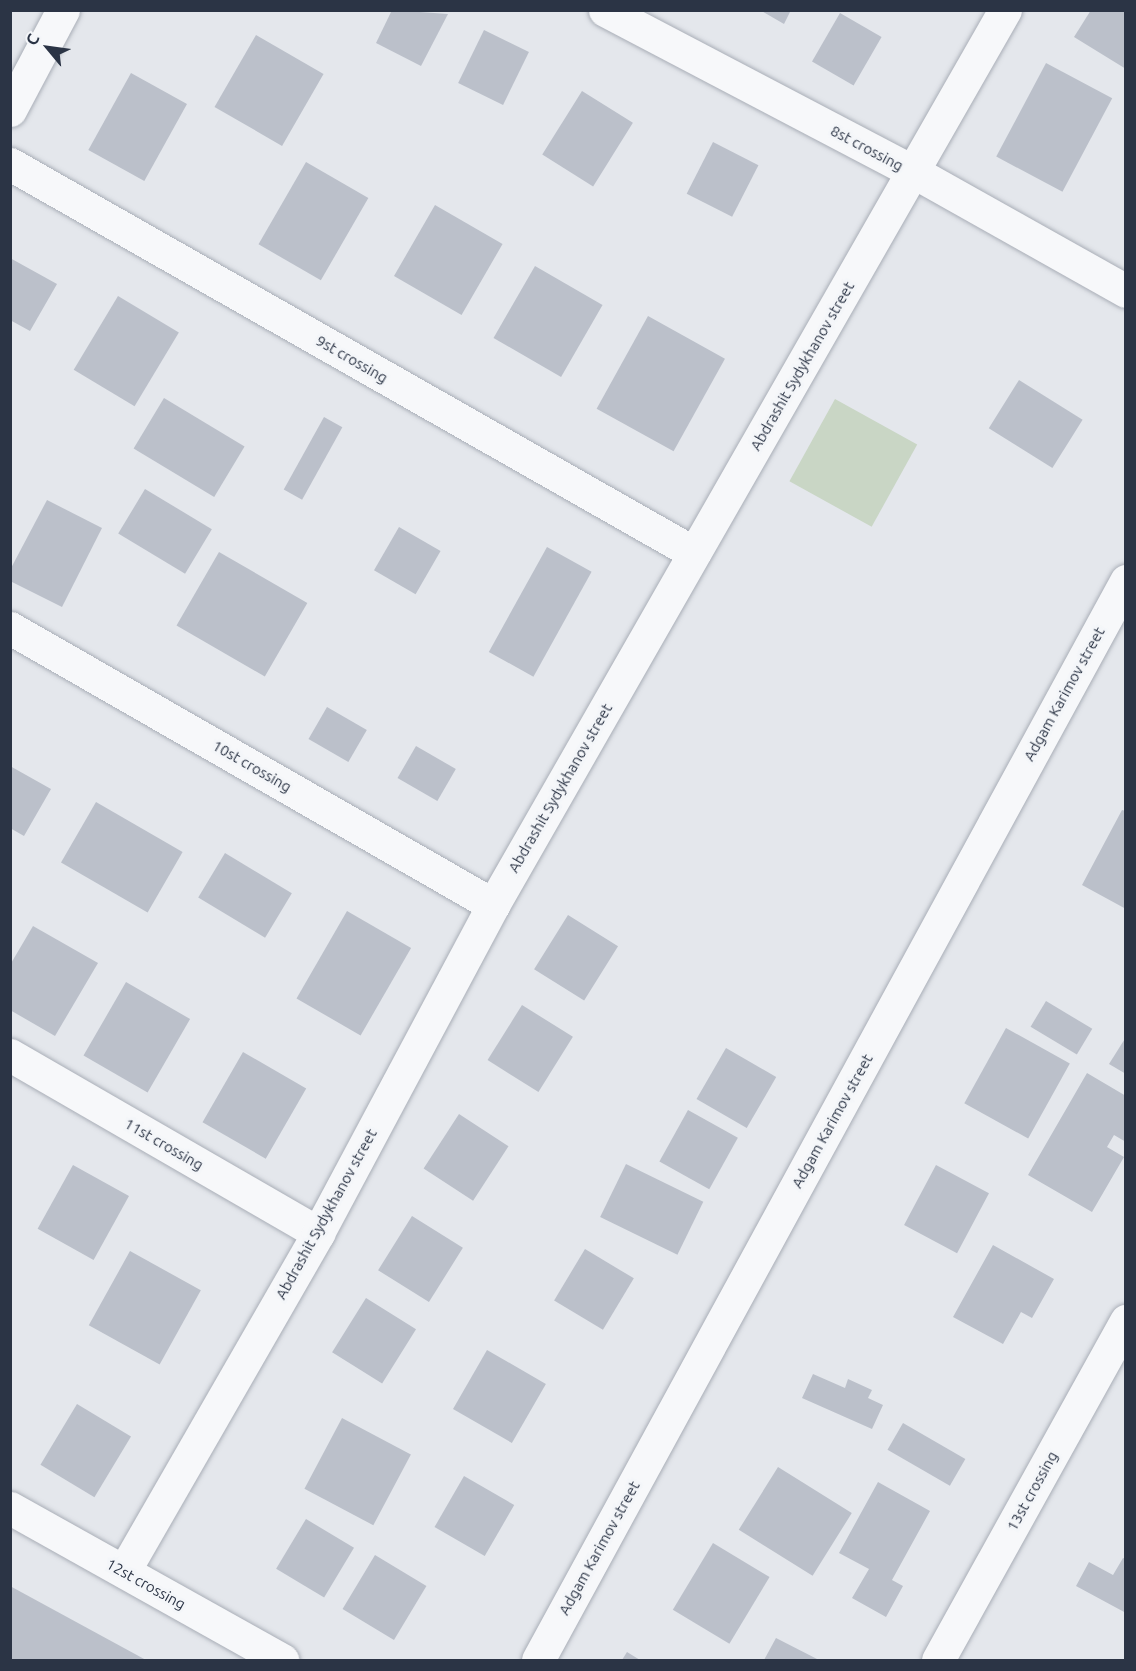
<!DOCTYPE html>
<meta charset="utf-8">
<style>
body{margin:0}
#map{position:relative;width:1136px;height:1671px;overflow:hidden;background:#e4e7ec;font-family:Ubuntu,sans-serif}
div>[style]{position:absolute}
.green>*{inset:0;background:#c9d6c5;transform-origin:0 0}
.building>*{inset:0;background:#bbc0ca;transform-origin:0 0}
.roads{filter:drop-shadow(0 0 2px #a9aeb7) drop-shadow(0 0 2px #a9aeb7)}
.minor>*{height:33px;margin:-16.5px;padding:0 16.5px;transform-origin:16.5px;border-radius:16.5px;background:#f7f8fa}
span{translate:-50% -50%;white-space:nowrap;text-align:center;line-height:1.15;-webkit-text-stroke:6px #f4f6f9;paint-order:stroke}
.street-label{font-size:15px;color:#2b3445}
.frame{position:absolute;inset:0;border:12px solid #2b3445;pointer-events:none}
.north{position:absolute;left:18px;top:18px;width:60px;height:60px;-webkit-text-stroke:4px #f4f6f9;paint-order:stroke;rotate:299deg;font-size:16px;font-weight:700;line-height:24px;text-align:center;color:#2b3445}
.north::after{content:'';display:block;margin:auto;width:21px;height:27px;background:#2b3445;clip-path:polygon(50% 0,100% 100%,50% 72%,0 100%)}
</style>
<div id="map">
<div class="green">
<div style="left:835px;top:399px;width:94px;height:94px;rotate:29deg"></div>
</div>
<div class="building">
<div style="clip-path:polygon(392px 10px,448px 14px,421px 66px,376px 43px)"></div>
<div style="clip-path:polygon(760px 10px,791px 10px,784px 24px)"></div>
<div style="clip-path:polygon(1091px 10px,1126px 10px,1126px 69px,1074px 37px)"></div>
<div style="left:840px;top:13px;width:48px;height:56px;rotate:30deg"></div>
<div style="left:484px;top:30px;width:50px;height:59px;rotate:26deg"></div>
<div style="left:256px;top:35px;width:78px;height:83px;rotate:30deg"></div>
<div style="left:1046px;top:63px;width:75px;height:106px;rotate:28deg"></div>
<div style="left:131px;top:73px;width:64px;height:88px;rotate:29deg"></div>
<div style="left:582px;top:91px;width:60px;height:75px;rotate:32deg"></div>
<div style="left:713px;top:142px;width:51px;height:58px;rotate:27deg"></div>
<div style="left:306px;top:162px;width:72px;height:95px;rotate:30deg"></div>
<div style="left:435px;top:205px;width:78px;height:82px;rotate:30deg"></div>
<div style="clip-path:polygon(10px 258px,57px 284px,30px 331px,10px 320px)"></div>
<div style="left:535px;top:266px;width:78px;height:83px;rotate:30deg"></div>
<div style="left:118px;top:296px;width:71px;height:86px;rotate:31deg"></div>
<div style="left:648px;top:316px;width:88px;height:106px;rotate:29deg"></div>
<div style="left:1019px;top:380px;width:75px;height:57px;rotate:32deg"></div>
<div style="left:164px;top:398px;width:94px;height:59px;rotate:31deg"></div>
<div style="left:324px;top:417px;width:21px;height:83px;rotate:29deg"></div>
<div style="left:145px;top:489px;width:78px;height:52px;rotate:31deg"></div>
<div style="clip-path:polygon(47px 500px,102px 528px,62px 607px,10px 581px,10px 570px)"></div>
<div style="left:399px;top:527px;width:48px;height:50px;rotate:30deg"></div>
<div style="left:547px;top:547px;width:51px;height:120px;rotate:29deg"></div>
<div style="left:219px;top:552px;width:102px;height:85px;rotate:30deg"></div>
<div style="left:327px;top:707px;width:46px;height:37px;rotate:30deg"></div>
<div style="left:416px;top:746px;width:46px;height:37px;rotate:30deg"></div>
<div style="clip-path:polygon(10px 766px,51px 789px,24px 836px,10px 828px)"></div>
<div style="left:96px;top:802px;width:100px;height:70px;rotate:30deg"></div>
<div style="clip-path:polygon(1122px 810px,1126px 811px,1126px 909px,1082px 885px)"></div>
<div style="left:225px;top:853px;width:78px;height:52px;rotate:31deg"></div>
<div style="left:347px;top:911px;width:74px;height:101px;rotate:30deg"></div>
<div style="left:568px;top:915px;width:59px;height:64px;rotate:32deg"></div>
<div style="clip-path:polygon(33px 926px,98px 963px,55px 1036px,10px 1010px,10px 965px)"></div>
<div style="left:126px;top:982px;width:74px;height:85px;rotate:30deg"></div>
<div style="left:1046px;top:1001px;width:54px;height:30px;rotate:31deg"></div>
<div style="left:522px;top:1005px;width:60px;height:65px;rotate:32deg"></div>
<div style="left:1006px;top:1028px;width:73px;height:86px;rotate:29deg"></div>
<div style="clip-path:polygon(1126px 1037px,1126px 1074px,1109px 1064px)"></div>
<div style="left:726px;top:1048px;width:58px;height:59px;rotate:30deg"></div>
<div style="left:243px;top:1052px;width:73px;height:81px;rotate:30deg"></div>
<div style="clip-path:polygon(1087px 1073px,1126px 1096px,1126px 1142px,1114px 1135px,1107px 1147px,1124px 1157px,1092px 1212px,1028px 1175px)"></div>
<div style="left:688px;top:1110px;width:57px;height:59px;rotate:29deg"></div>
<div style="left:459px;top:1114px;width:59px;height:65px;rotate:33deg"></div>
<div style="left:626px;top:1164px;width:86px;height:59px;rotate:26deg"></div>
<div style="left:73px;top:1165px;width:64px;height:73px;rotate:29deg"></div>
<div style="left:936px;top:1165px;width:60px;height:68px;rotate:28deg"></div>
<div style="left:412px;top:1216px;width:60px;height:64px;rotate:32deg"></div>
<div style="clip-path:polygon(993px 1245px,1054px 1279px,1032px 1318px,1021px 1312px,1003px 1344px,953px 1317px)"></div>
<div style="left:585px;top:1249px;width:57px;height:60px;rotate:31deg"></div>
<div style="left:130px;top:1251px;width:81px;height:85px;rotate:29deg"></div>
<div style="left:366px;top:1298px;width:59px;height:64px;rotate:32deg"></div>
<div style="left:487px;top:1350px;width:68px;height:68px;rotate:30deg"></div>
<div style="clip-path:polygon(813px 1374px,845px 1388px,848px 1379px,872px 1390px,868px 1398px,883px 1405px,872px 1429px,802px 1398px)"></div>
<div style="left:77px;top:1404px;width:63px;height:71px;rotate:31deg"></div>
<div style="left:342px;top:1418px;width:78px;height:80px;rotate:28deg"></div>
<div style="left:903px;top:1423px;width:72px;height:31px;rotate:30deg"></div>
<div style="left:778px;top:1467px;width:87px;height:74px;rotate:32deg"></div>
<div style="left:464px;top:1476px;width:58px;height:59px;rotate:30deg"></div>
<div style="clip-path:polygon(878px 1482px,930px 1511px,892px 1580px,903px 1586px,886px 1617px,852px 1598px,869px 1569px,839px 1553px)"></div>
<div style="left:306px;top:1519px;width:56px;height:58px;rotate:31deg"></div>
<div style="left:713px;top:1543px;width:66px;height:78px;rotate:31deg"></div>
<div style="left:375px;top:1555px;width:60px;height:63px;rotate:31deg"></div>
<div style="clip-path:polygon(1123px 1558px,1126px 1559px,1126px 1613px,1076px 1586px,1089px 1562px,1113px 1575px)"></div>
<div style="clip-path:polygon(10px 1586px,146px 1660px,10px 1660px)"></div>
<div style="clip-path:polygon(776px 1638px,819px 1660px,764px 1660px)"></div>
<div style="clip-path:polygon(627px 1652px,640px 1660px,622px 1660px)"></div>
</div>
<div class="roads">
<div class="minor">
<div style="left:605px;top:10px;width:349px;rotate:27.7deg"></div>
<div style="left:914px;top:172px;width:243px;rotate:29.3deg"></div>
<div style="left:10px;top:110px;width:113px;rotate:-62.1deg"></div>
<div style="left:10px;top:164px;width:787px;rotate:29.63deg"></div>
<div style="left:10px;top:628px;width:557px;rotate:29.83deg"></div>
<div style="left:10px;top:1055px;width:356px;rotate:30deg"></div>
<div style="left:10px;top:1508px;width:312px;rotate:29.2deg"></div>
<div style="left:124px;top:1571px;width:390px;rotate:-60.1deg"></div>
<div style="left:318px;top:1233px;width:372px;rotate:-61.9deg"></div>
<div style="left:493px;top:905px;width:1031px;rotate:-60.23deg"></div>
<div style="left:538px;top:1660px;width:1229px;rotate:-61.41deg"></div>
<div style="left:938px;top:1660px;width:388px;rotate:-61deg"></div>
</div>
</div>
<div class="street-label">
<span style="left:867px;top:148px;rotate:28deg">8st crossing</span>
<span style="left:352px;top:359px;rotate:30deg">9st crossing</span>
<span style="left:802px;top:366px;rotate:-60deg">Abdrashit Sydykhanov street</span>
<span style="left:1064px;top:694px;rotate:-61deg">Adgam Karimov street</span>
<span style="left:252px;top:766px;rotate:30deg">10st crossing</span>
<span style="left:560px;top:788px;rotate:-60deg">Abdrashit Sydykhanov street</span>
<span style="left:832px;top:1121px;rotate:-61deg">Adgam Karimov street</span>
<span style="left:164px;top:1144px;rotate:30deg">11st crossing</span>
<span style="left:326px;top:1214px;rotate:-61deg">Abdrashit Sydykhanov street</span>
<span style="left:1032px;top:1491px;rotate:-61deg">13st crossing</span>
<span style="left:599px;top:1548px;rotate:-61deg">Adgam Karimov street</span>
<span style="left:146px;top:1584px;rotate:29deg">12st crossing</span>
</div>
<div class="frame"></div>
<div class="north">С</div>
</div>
